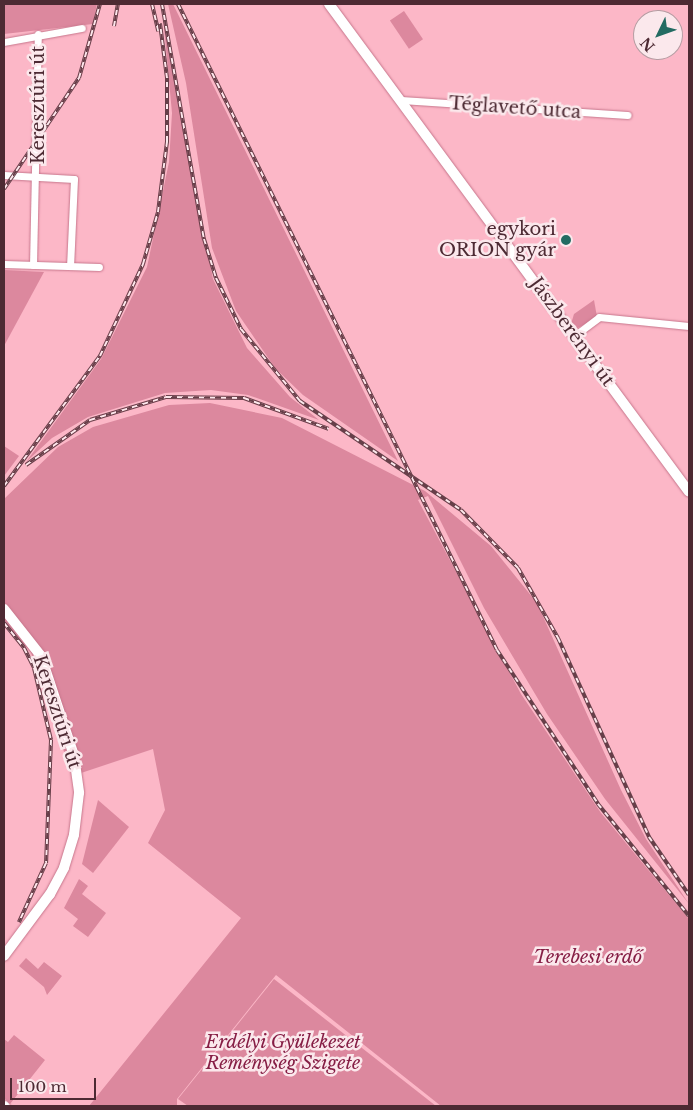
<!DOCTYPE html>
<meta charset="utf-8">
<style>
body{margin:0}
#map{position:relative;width:693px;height:1110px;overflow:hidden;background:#fcb7c7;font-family:"Libre Baskerville",serif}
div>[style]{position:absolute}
.green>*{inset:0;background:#dc889e;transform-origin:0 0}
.roads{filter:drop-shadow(0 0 1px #c7768c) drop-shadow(0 0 1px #c7768c)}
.minor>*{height:7px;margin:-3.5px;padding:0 3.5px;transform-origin:3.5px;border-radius:3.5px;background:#fff}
.tertiary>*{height:9px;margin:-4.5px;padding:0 4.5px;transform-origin:4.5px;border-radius:4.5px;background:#fff}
.secondary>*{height:10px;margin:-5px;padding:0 5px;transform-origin:5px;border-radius:5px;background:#fff}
.primary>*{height:10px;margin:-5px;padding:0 5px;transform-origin:5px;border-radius:5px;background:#fff}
.rail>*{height:4px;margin-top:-2px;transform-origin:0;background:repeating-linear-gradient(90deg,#fbe8ec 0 5.5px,#673f49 0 11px);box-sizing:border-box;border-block:1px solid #673f49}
.dots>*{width:14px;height:14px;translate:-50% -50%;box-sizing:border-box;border:2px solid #fbe8ec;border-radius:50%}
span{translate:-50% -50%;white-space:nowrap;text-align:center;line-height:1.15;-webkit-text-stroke:5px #fbe8ec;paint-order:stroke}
.street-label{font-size:18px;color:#4d2a33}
.poi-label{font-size:18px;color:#4d2a33}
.right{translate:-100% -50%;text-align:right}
.park-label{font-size:18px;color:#861e45;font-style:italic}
.frame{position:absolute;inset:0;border:5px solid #4d2a33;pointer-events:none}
.north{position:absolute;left:633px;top:10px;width:50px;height:50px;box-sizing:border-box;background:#fbe8ec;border:1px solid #b59ca2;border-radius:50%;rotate:228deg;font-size:14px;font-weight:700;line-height:20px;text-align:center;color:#4d2a33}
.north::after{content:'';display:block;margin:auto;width:18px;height:22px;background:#236b62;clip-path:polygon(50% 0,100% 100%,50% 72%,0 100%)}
.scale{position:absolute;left:10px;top:1078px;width:86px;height:22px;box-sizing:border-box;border:2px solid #4d2a33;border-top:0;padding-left:6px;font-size:15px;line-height:18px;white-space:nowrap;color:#4d2a33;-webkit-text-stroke:4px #fbe8ec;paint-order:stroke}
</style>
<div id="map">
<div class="green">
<div style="clip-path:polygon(4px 4px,97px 4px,93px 24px,4px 34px)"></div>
<div style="clip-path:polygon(168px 4px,173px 4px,398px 461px,303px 395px,275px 368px,236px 311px,212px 248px,186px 83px)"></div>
<div style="left:404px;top:11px;width:34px;height:17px;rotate:56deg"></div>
<div style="clip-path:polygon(163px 17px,213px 279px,247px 348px,290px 397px,319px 420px,248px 395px,211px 390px,165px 393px,88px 417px,52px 438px,26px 462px,101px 359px,147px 267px,169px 162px,172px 113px)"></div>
<div style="clip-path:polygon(4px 270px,44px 272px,4px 346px)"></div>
<div style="clip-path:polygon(594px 300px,597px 317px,576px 329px,571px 324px,574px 314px)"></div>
<div style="clip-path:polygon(210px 403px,282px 418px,425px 491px,491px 546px,537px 603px,621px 790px,646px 839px,689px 904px,605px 799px,547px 714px,484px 608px,428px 496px,418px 500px,521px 694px,601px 813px,689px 919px,689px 1106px,441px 1106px,276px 975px,177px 1099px,177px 1106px,89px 1106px,241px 918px,148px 843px,165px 810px,153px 749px,72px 776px,31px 652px,4px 623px,4px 499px,58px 447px,93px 427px,169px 405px)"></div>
<div style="clip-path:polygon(4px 446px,19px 456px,4px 476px)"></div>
<div style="clip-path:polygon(98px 800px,129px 827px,93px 873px,82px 864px)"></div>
<div style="clip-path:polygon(79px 879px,88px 886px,82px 894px,106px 913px,88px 937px,73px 926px,78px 919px,64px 908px)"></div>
<div style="clip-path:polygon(26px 958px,38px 969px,44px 962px,62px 976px,47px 995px,44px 987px,19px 966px)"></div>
<div style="clip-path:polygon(274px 979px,436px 1106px,188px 1106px,178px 1099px)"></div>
<div style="clip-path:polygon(14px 1035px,45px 1060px,10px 1104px,4px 1098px,4px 1039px,8px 1042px)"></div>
</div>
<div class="roads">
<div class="minor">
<div style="left:4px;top:42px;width:79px;rotate:-10.2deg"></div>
<div style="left:401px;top:100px;width:227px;rotate:3.8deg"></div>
<div style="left:4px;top:175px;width:70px;rotate:3.3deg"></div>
<div style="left:74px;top:179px;width:87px;rotate:92.6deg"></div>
<div style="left:4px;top:264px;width:95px;rotate:1.8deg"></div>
<div style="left:33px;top:265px;width:231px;rotate:-88.8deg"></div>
<div style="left:574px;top:336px;width:31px;rotate:-37deg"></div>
<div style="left:599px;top:317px;width:90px;rotate:5.7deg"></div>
</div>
<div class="tertiary">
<div style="left:4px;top:1105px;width:1px;rotate:45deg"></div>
</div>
<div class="secondary">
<div style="left:4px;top:609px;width:60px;rotate:51.8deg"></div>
<div style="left:41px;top:656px;width:105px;rotate:71.7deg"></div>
<div style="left:74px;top:756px;width:37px;rotate:82deg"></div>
<div style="left:79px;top:793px;width:42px;rotate:96.8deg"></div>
<div style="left:74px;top:835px;width:34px;rotate:107deg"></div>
<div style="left:64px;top:868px;width:30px;rotate:118deg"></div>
<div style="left:50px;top:894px;width:77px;rotate:126.6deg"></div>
</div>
<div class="primary">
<div style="left:329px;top:4px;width:606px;rotate:53.58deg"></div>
</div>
</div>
<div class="rail">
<div style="left:152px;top:4px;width:28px;rotate:77deg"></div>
<div style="left:162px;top:4px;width:239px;rotate:79.9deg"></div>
<div style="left:204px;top:239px;width:41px;rotate:72.9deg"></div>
<div style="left:216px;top:278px;width:57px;rotate:63.9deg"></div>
<div style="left:241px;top:329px;width:93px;rotate:50.7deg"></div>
<div style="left:300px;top:401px;width:194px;rotate:34.1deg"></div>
<div style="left:461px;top:510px;width:81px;rotate:45.5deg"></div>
<div style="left:518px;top:568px;width:81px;rotate:60.3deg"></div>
<div style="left:558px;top:638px;width:219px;rotate:65.4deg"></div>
<div style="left:649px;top:837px;width:70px;rotate:55.4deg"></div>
<div style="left:178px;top:4px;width:720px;rotate:63.72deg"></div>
<div style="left:497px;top:650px;width:184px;rotate:56.7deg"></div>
<div style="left:598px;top:804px;width:144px;rotate:50.9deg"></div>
<div style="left:114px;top:26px;width:22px;rotate:-80deg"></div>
<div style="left:4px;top:189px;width:134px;rotate:-56deg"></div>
<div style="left:79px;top:78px;width:77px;rotate:-74.2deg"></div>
<div style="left:26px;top:465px;width:78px;rotate:-35.1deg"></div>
<div style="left:90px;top:420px;width:79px;rotate:-16.8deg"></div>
<div style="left:166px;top:397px;width:78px;rotate:0.7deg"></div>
<div style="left:244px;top:398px;width:90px;rotate:20deg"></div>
<div style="left:4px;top:486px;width:162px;rotate:-53.6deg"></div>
<div style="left:100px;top:356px;width:102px;rotate:-64.9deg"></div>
<div style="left:143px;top:264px;width:54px;rotate:-73.9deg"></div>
<div style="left:158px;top:212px;width:71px;rotate:-82.7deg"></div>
<div style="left:167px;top:142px;width:64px;rotate:-90deg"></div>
<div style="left:167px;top:78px;width:55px;rotate:-97.3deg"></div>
<div style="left:4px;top:623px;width:32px;rotate:51deg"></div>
<div style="left:24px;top:648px;width:22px;rotate:63deg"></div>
<div style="left:34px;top:668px;width:74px;rotate:76.7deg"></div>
<div style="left:51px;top:740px;width:123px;rotate:92.3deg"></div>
<div style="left:46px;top:863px;width:65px;rotate:114.6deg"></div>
</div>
<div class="dots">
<div style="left:566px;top:240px;background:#236b62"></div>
</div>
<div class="street-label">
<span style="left:38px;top:105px;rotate:-90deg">Keresztúri út</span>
<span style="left:515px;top:108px;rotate:4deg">Téglavető utca</span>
<span style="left:572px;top:332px;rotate:54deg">Jászberényi út</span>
<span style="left:57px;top:712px;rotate:72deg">Keresztúri út</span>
</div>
<div class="poi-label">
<span class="right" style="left:556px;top:240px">egykori<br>ORION gyár</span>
</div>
<div class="park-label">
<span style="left:588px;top:957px">Terebesi erdő</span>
<span style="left:283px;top:1053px">Erdélyi Gyülekezet<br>Reménység Szigete</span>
</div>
<div class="frame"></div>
<div class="north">N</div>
<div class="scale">100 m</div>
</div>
